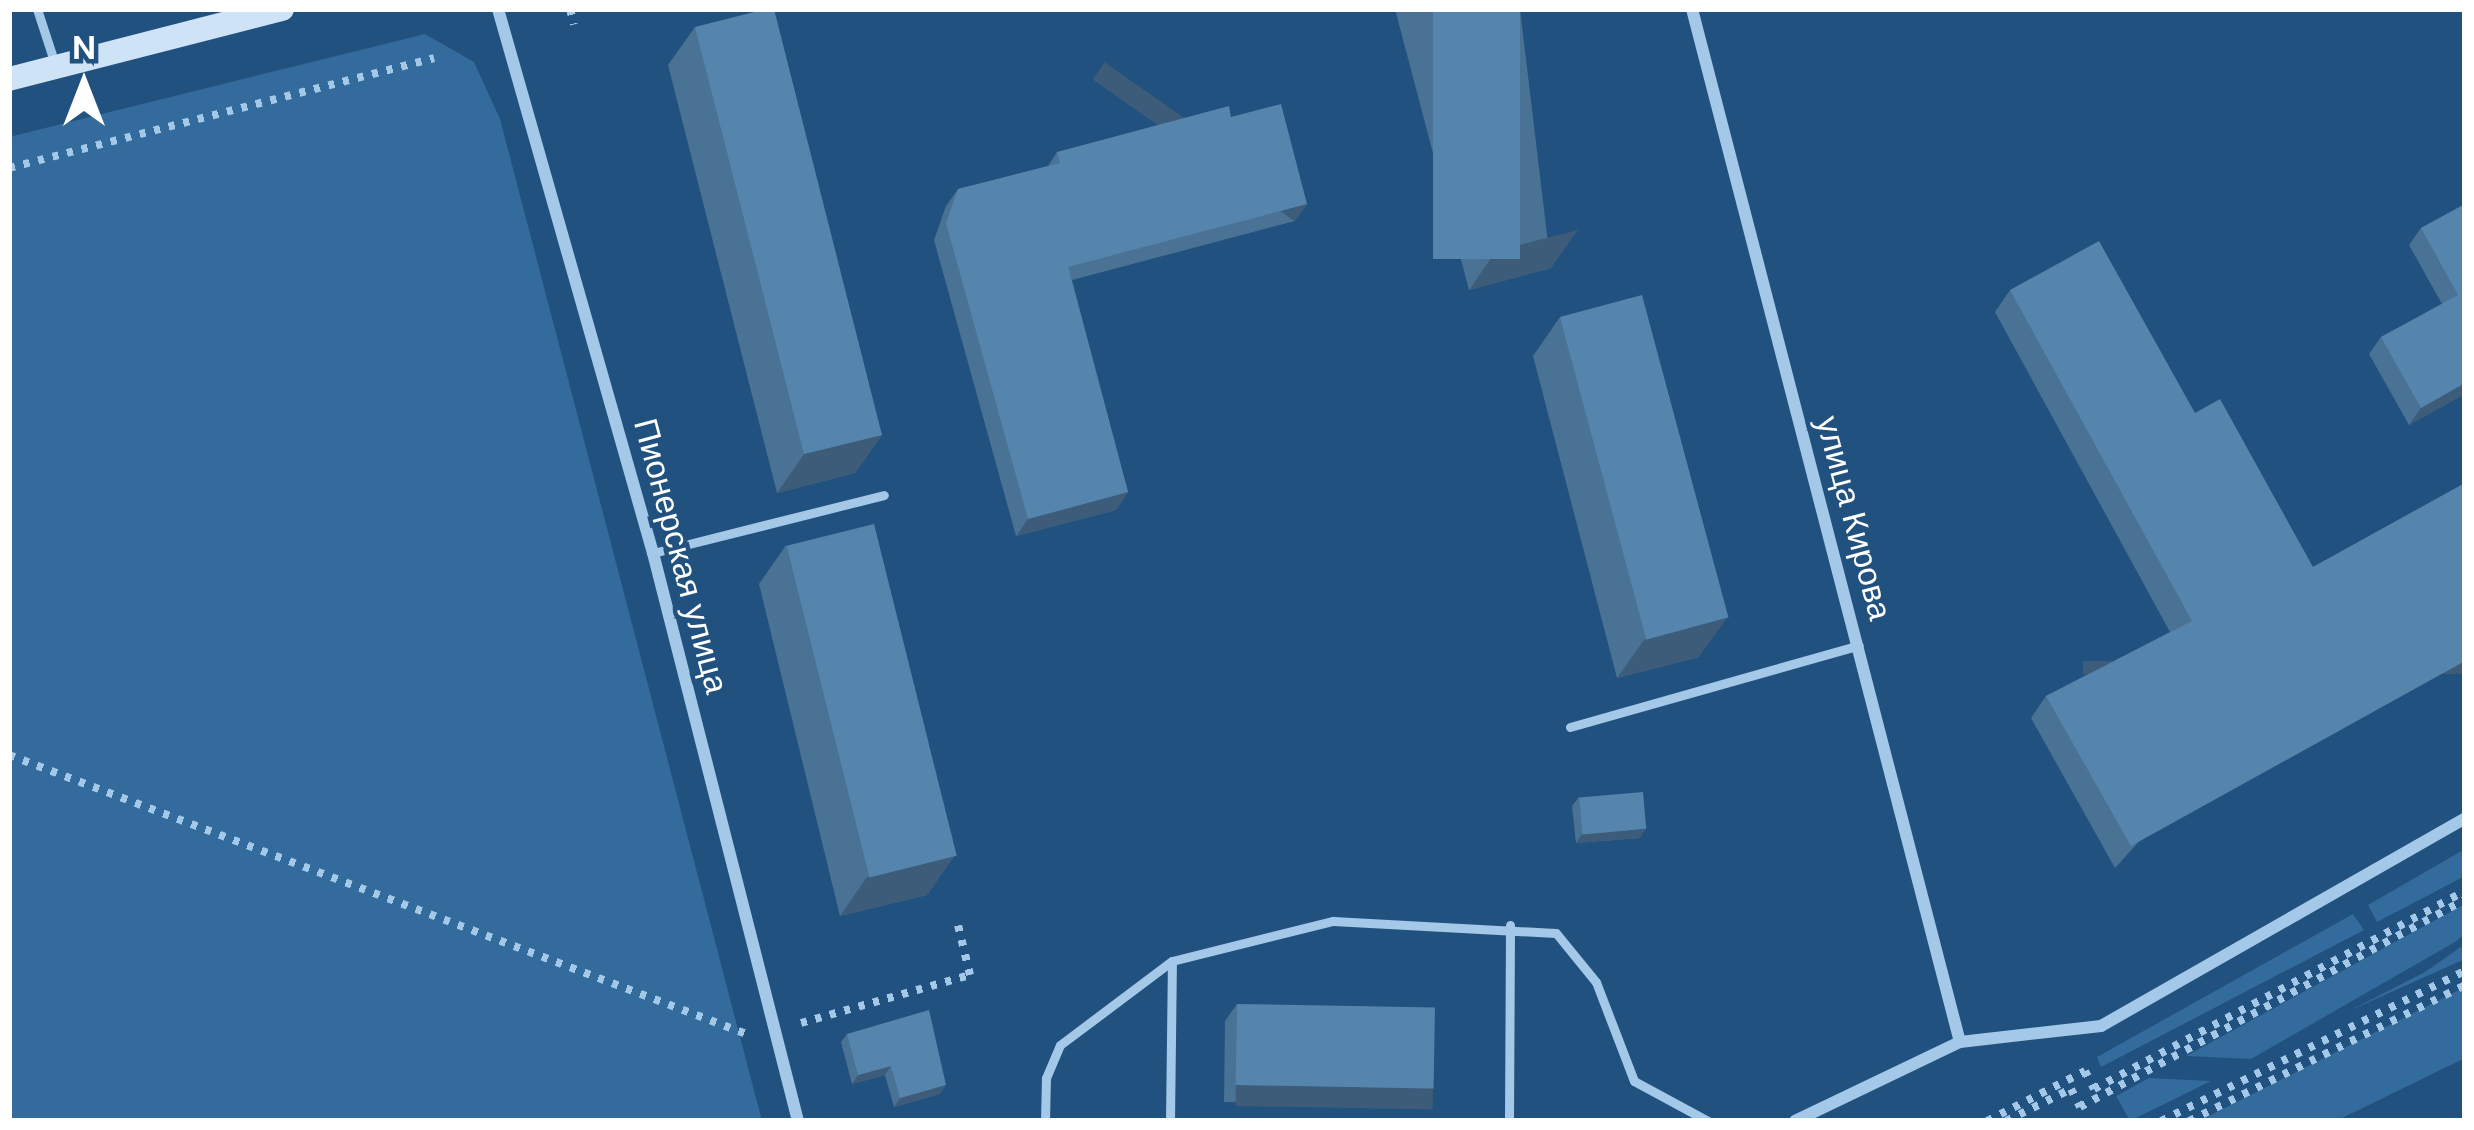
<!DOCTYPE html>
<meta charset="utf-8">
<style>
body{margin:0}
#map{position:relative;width:2474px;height:1130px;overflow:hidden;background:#21517e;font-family:"DM Sans",sans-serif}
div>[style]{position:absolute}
.green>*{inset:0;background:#336b9c}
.path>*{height:8px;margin-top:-4px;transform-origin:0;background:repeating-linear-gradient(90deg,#a4c8e7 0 6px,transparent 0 15px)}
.lane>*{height:9px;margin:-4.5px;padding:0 4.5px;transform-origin:4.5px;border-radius:4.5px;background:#a4c8e7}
.street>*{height:12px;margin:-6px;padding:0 6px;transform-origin:6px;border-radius:6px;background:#a4c8e7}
.secondary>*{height:24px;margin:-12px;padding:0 12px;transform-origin:12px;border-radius:12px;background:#cee3f6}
.wall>*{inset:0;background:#497295}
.shaded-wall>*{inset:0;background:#3c5c79;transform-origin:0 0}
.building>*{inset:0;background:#5584ad;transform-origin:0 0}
span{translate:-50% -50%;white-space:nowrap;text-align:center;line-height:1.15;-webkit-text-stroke:9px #21517e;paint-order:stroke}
.street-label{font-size:33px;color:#fff}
.frame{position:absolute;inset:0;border:12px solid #fff;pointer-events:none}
.north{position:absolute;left:24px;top:24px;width:120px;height:120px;-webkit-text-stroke:9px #21517e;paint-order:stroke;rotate:0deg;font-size:33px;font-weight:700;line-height:48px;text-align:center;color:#fff}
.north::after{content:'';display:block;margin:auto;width:42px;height:54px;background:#fff;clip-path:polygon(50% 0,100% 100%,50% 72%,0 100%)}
</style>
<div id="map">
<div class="green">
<div style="clip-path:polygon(425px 34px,474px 62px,500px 119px,762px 1121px,9px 1121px,9px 137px)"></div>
<div style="clip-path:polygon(2465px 849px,2465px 876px,2377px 922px,2368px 905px)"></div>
<div style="clip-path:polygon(2465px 904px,2465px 934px,2455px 942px,2251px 1059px,2186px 1056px)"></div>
<div style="clip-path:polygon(2353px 914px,2364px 930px,2101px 1067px,2097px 1057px)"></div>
<div style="clip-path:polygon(2465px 944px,2465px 959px,2349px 1011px,2425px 972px)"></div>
<div style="clip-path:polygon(2465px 987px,2465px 1058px,2336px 1121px,2199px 1121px)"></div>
<div style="clip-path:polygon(2149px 1078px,2211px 1081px,2130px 1121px,2116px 1096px)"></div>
</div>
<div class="path">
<div style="left:570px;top:9px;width:16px;rotate:76deg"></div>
<div style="left:9px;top:168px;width:439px;rotate:-14.5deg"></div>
<div style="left:9px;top:755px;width:794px;rotate:20.72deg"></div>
<div style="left:801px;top:1023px;width:176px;rotate:-15.9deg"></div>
<div style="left:970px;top:975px;width:51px;rotate:-103.5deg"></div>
<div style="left:1987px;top:1121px;width:110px;rotate:-27deg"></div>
<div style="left:2085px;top:1071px;width:20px;rotate:63deg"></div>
<div style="left:2094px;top:1089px;width:421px;rotate:-28.1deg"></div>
<div style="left:2006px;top:1121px;width:72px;rotate:-26.2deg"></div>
<div style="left:2071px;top:1089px;width:20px;rotate:63deg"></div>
<div style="left:2080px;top:1107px;width:437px;rotate:-28.3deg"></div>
<div style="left:2161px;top:1121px;width:339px;rotate:-26.3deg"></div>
<div style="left:2189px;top:1121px;width:308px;rotate:-26.2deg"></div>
</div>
<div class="lane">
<div style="left:37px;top:9px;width:61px;rotate:71.9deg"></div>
<div style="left:653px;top:553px;width:238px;rotate:-14.1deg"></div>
<div style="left:1570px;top:727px;width:300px;rotate:-15.8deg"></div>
<div style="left:1045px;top:1121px;width:43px;rotate:-88.7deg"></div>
<div style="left:1046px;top:1078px;width:36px;rotate:-67deg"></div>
<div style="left:1060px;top:1045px;width:140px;rotate:-36.9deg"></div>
<div style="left:1172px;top:961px;width:166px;rotate:-14deg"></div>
<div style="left:1333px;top:921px;width:223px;rotate:3.1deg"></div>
<div style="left:1556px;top:933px;width:63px;rotate:50.8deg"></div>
<div style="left:1596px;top:982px;width:106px;rotate:69deg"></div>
<div style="left:1634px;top:1081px;width:84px;rotate:28.4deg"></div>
<div style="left:1170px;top:1121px;width:160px;rotate:-89.3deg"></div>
<div style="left:1509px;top:1121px;width:196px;rotate:-89.7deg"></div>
</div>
<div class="street">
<div style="left:498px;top:9px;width:566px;rotate:74.1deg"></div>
<div style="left:653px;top:553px;width:586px;rotate:75.68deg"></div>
<div style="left:1692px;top:9px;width:1067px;rotate:75.46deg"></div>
<div style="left:1795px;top:1121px;width:183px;rotate:-25.6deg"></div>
<div style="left:1960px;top:1042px;width:142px;rotate:-6.5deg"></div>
<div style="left:2101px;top:1026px;width:419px;rotate:-29.7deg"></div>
</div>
<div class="secondary">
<div style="left:9px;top:79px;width:282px;rotate:-14.4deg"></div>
</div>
<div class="wall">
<div style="clip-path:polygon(1395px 9px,1520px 9px,1551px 268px,1469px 290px)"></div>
<div style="clip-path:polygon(695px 27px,882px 435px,855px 473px,777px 493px,668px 65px)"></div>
<div style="clip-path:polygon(1231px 117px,1307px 204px,1295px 221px,1072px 280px,1128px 492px,1116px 510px,1016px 536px,934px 240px,946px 206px,958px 189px,1048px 166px,1057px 152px)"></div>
<div style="clip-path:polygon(2465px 204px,2465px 394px,2409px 425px,2369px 354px,2381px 337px,2442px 304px,2409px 245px,2421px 228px)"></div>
<div style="clip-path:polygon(2010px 290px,2195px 413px,2313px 567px,2465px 483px,2115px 868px,2031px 718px,2046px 696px,2170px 632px,1995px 312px)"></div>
<div style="clip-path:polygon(1560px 317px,1699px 657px,1617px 678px,1533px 356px)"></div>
<div style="clip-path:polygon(786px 545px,954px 856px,927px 895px,840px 916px,759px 584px)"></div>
<div style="clip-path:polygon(1579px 797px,1640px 838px,1576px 843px,1572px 806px)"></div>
<div style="clip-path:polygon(1237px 1004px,1433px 1088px,1421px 1105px,1224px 1102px,1225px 1021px)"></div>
<div style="clip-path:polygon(847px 1034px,940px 1094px,894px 1107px,885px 1075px,852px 1084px,841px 1042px)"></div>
</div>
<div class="shaded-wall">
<div style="left:1307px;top:204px;width:21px;height:247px;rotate:125deg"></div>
<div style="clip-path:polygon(1578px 230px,1551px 268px,1469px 290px,1496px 251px)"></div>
<div style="clip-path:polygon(2465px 383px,2465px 394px,2409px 425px,2421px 408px)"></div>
<div style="clip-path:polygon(882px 435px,855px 473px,777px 493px,804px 454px)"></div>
<div style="clip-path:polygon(1128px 492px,1116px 510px,1016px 536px,1028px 519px)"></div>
<div style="clip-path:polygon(1727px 618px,1699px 657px,1617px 678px,1644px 640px)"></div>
<div style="left:2465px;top:661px;width:13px;height:382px;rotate:90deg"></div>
<div style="clip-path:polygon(1646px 829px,1640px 838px,1576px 843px,1582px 834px)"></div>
<div style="clip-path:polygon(954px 856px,927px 895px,840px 916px,867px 877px)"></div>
<div style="clip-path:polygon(891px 1066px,885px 1075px,852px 1084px,858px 1075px)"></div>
<div style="clip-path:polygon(946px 1085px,940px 1094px,894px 1107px,900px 1098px)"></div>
<div style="left:1236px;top:1085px;width:197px;height:21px;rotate:1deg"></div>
</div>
<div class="building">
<div style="clip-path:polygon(766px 9px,774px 9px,882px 435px,804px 454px,695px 27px)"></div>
<div style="left:1433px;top:9px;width:87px;height:250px"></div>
<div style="clip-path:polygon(1281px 104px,1307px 204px,1068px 267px,1128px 492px,1028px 519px,946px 223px,958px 189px,1060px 163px,1057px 152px,1229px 106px,1231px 117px)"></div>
<div style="clip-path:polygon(2465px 204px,2465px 383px,2421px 408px,2381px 337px,2458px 295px,2421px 228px)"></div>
<div style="clip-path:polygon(2099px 241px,2195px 413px,2220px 399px,2313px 567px,2465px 483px,2465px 661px,2131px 846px,2046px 696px,2192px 621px,2010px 290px)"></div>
<div style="left:1642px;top:295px;width:334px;height:85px;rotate:75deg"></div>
<div style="left:874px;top:524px;width:342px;height:90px;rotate:76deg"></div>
<div style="left:1643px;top:792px;width:37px;height:64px;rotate:85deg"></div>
<div style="left:1237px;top:1004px;width:198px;height:81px;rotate:1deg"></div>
<div style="clip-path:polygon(929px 1010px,946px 1085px,900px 1098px,891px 1066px,858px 1075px,847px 1034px)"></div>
</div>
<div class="street-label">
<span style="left:1854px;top:518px;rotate:75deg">улица Кирова</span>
<span style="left:681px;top:556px;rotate:75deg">Пионерская улица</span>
</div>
<div class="frame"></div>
<div class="north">N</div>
</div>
